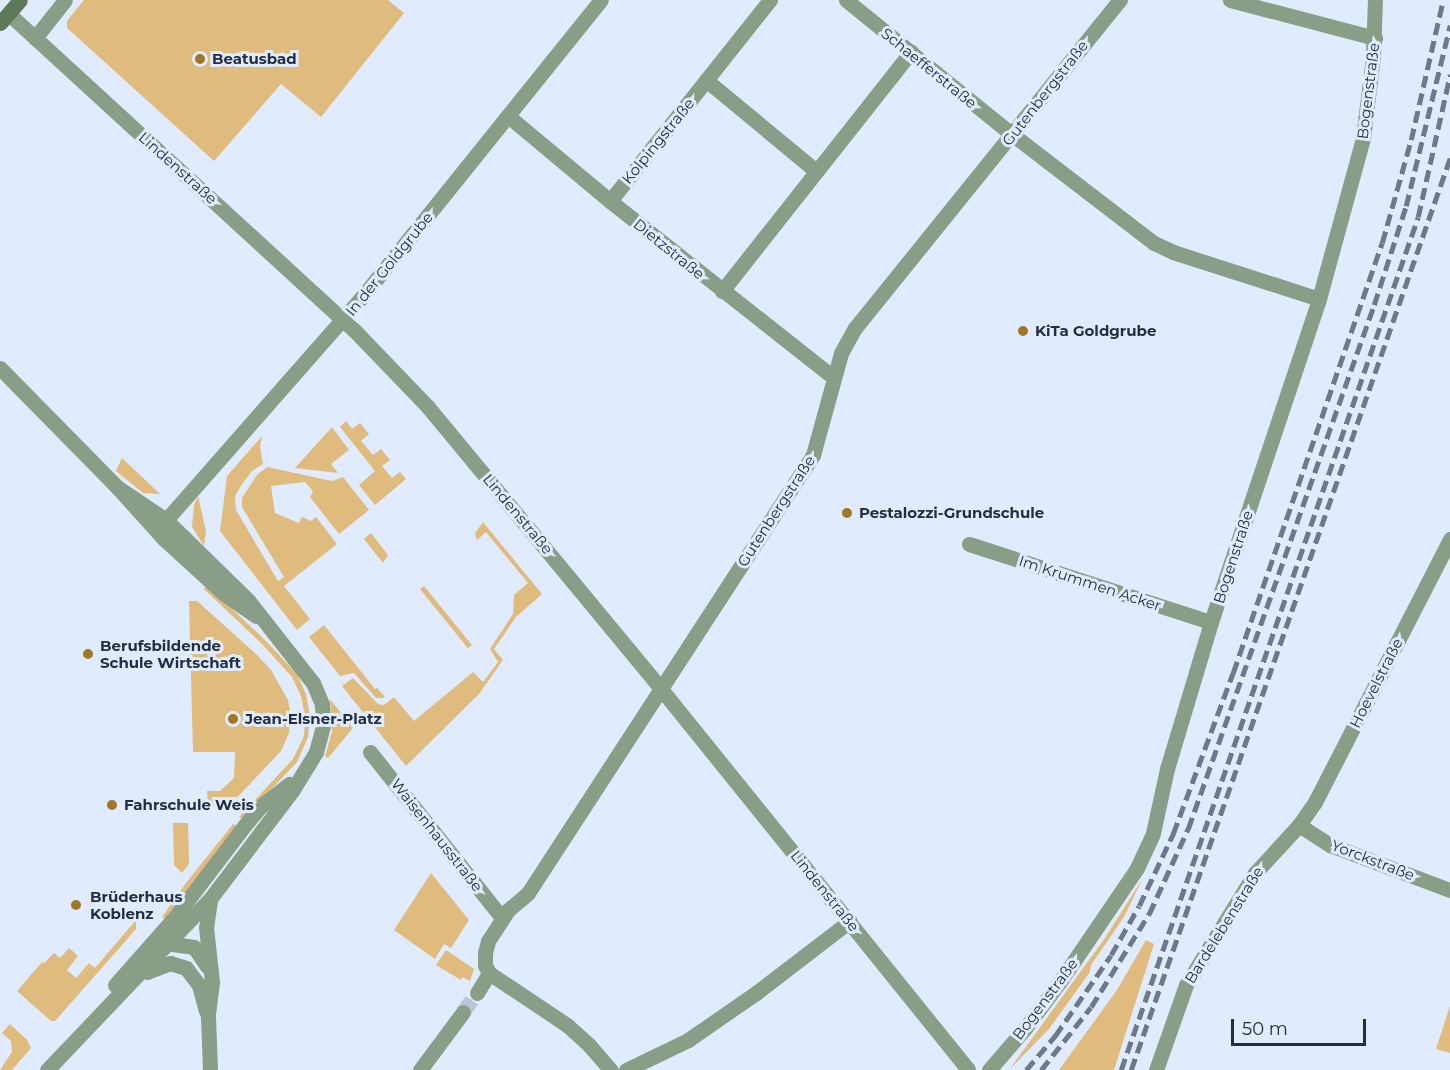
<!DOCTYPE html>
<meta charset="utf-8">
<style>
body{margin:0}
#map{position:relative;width:1450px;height:1070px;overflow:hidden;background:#e0ebfe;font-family:Montserrat,sans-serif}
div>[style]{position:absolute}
.green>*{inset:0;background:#dfbb7e;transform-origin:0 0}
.street-tunnel>*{height:15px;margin-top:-7.5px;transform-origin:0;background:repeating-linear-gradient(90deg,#bac5d8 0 15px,transparent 0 23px)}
.street>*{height:15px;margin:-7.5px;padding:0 7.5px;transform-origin:7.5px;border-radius:7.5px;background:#8a9d86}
.secondary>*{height:15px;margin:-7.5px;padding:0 7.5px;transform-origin:7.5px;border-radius:7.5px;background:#5c7856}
.rail>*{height:4.5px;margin-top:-2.25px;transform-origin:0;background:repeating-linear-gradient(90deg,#6d788a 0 12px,transparent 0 18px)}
.dots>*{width:16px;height:16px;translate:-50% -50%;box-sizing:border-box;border:3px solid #e0ebfe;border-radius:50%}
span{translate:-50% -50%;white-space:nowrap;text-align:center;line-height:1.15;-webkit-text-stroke:6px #e0ebfe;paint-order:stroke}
.poi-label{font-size:15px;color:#242e40;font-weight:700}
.left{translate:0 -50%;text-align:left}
.street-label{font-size:15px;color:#242e40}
.scale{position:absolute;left:1231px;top:1019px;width:135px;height:27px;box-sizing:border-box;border:3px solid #242e40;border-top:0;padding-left:8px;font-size:18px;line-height:21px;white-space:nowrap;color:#242e40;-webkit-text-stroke:4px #e0ebfe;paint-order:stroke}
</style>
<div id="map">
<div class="green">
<div style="clip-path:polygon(84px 0,388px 0,404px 13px,321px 117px,281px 84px,214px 161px,67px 28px,67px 21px)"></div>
<div style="clip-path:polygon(346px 421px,352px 429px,360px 423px,369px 434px,361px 441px,373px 455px,381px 449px,390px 460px,382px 466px,392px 478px,400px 472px,406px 479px,375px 505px,359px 485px,375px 471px,340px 427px)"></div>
<div style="clip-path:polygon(332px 427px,349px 450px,331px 464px,338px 473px,295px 468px)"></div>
<div style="clip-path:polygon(262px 436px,260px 447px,263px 464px,252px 471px,242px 484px,235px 496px,236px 510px,278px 581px,284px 577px,242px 507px,242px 498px,257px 475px,267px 467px,332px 481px,343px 477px,369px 510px,339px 534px,310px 497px,313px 491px,305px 482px,271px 486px,275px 513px,299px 523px,302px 517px,311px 521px,316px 517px,337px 544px,284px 586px,310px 619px,297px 630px,220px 531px,227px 476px)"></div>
<div style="clip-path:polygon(122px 458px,159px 493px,161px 494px,143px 493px,116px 471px)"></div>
<div style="clip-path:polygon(198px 496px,206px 531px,204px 546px,192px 527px,194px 505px)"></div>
<div style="clip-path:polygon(483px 522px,542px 594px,516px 617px,494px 649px,503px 660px,479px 694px,406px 766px,342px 686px,353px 678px,378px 704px,384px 705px,394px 697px,414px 721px,473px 672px,483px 682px,498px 662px,490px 649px,513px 614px,514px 595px,528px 583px,486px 532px,477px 540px,475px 533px)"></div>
<div style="clip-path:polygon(371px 533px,388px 555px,383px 563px,364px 539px)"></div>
<div style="clip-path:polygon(207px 585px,265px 640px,297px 674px,306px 694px,310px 716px,308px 737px,297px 762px,243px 819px,239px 817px,293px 759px,304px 736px,305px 716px,301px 696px,292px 677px,262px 644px,204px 589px)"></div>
<div style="left:424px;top:586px;width:76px;height:5px;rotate:51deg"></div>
<div style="clip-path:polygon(189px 601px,197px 601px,257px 655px,271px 670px,288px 700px,291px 716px,289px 733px,281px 751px,230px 805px,208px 807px,207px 791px,220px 791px,234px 778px,235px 752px,193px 752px)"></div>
<div style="clip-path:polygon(324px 625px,375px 689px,377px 688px,385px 697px,383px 698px,376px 698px,354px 673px,340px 676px,309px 637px)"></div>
<div style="clip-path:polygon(330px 699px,353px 728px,328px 758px,325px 756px,332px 732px)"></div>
<div style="clip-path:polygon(173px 823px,188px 823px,189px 864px,182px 873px,174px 865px)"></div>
<div style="clip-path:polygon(233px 824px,237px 826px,165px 919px,162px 917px,186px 883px)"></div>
<div style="clip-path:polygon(431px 873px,469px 920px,451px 948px,444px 944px,435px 959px,394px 930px)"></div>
<div style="clip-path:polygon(1143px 878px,1124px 917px,1091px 965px,1090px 972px,1049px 1029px,1009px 1070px,1105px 938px)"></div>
<div style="clip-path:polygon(136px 920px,136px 929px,55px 1021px,51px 1021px,17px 991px,42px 962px,44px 963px,54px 953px,60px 958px,69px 948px,78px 956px,67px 970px,76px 978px,89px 963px,95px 968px)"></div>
<div style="clip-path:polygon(1146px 940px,1154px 944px,1114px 1070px,1059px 1070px,1117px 990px)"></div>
<div style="clip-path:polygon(446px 950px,474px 969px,470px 981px,463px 977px,461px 980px,436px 965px)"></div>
<div style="clip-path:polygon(1450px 1006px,1450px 1053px,1436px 1049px)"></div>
<div style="clip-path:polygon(10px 1024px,27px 1040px,31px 1048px,12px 1070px,0 1070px,12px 1052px,11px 1041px,2px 1033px)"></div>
</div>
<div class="street-tunnel">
<div style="left:463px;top:1012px;width:24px;rotate:-54deg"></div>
</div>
<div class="street">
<div style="left:846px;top:0;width:215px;rotate:39deg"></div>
<div style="left:1013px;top:135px;width:178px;rotate:37.5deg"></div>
<div style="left:1154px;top:243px;width:21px;rotate:25deg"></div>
<div style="left:1173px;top:252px;width:153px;rotate:17.8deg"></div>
<div style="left:1230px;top:0;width:150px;rotate:14.7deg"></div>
<div style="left:9px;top:14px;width:468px;rotate:42.5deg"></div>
<div style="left:354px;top:330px;width:107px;rotate:46.1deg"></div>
<div style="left:428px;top:407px;width:366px;rotate:50.4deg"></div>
<div style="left:661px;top:689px;width:489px;rotate:51.1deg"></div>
<div style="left:35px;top:38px;width:48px;rotate:-51.7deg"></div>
<div style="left:706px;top:80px;width:143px;rotate:39.6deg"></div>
<div style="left:508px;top:116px;width:133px;rotate:39.8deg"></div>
<div style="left:610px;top:201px;width:285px;rotate:38.3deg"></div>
<div style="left:610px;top:201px;width:257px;rotate:-51.5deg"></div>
<div style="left:722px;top:291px;width:305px;rotate:-51.7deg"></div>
<div style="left:0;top:368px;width:167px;rotate:45.5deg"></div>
<div style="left:117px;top:487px;width:70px;rotate:47.9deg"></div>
<div style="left:164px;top:539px;width:80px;rotate:42.5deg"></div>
<div style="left:223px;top:593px;width:40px;rotate:34.9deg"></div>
<div style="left:164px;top:539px;width:12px;rotate:-95deg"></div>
<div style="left:163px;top:527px;width:8px;rotate:-67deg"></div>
<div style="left:166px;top:520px;width:297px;rotate:-48.7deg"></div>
<div style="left:362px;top:297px;width:381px;rotate:-51.2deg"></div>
<div style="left:969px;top:544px;width:254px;rotate:17.9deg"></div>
<div style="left:370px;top:752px;width:213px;rotate:51.5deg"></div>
<div style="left:1299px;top:825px;width:37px;rotate:33deg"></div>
<div style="left:1330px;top:845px;width:128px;rotate:20.6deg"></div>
<div style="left:210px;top:900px;width:27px;rotate:98deg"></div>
<div style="left:206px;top:927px;width:55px;rotate:83.8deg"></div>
<div style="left:212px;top:982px;width:34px;rotate:97deg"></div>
<div style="left:208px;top:1016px;width:54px;rotate:87.9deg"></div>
<div style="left:165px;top:943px;width:29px;rotate:8deg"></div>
<div style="left:194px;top:947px;width:23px;rotate:56deg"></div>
<div style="left:147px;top:972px;width:25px;rotate:-21deg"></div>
<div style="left:170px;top:963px;width:17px;rotate:17deg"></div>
<div style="left:186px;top:968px;width:21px;rotate:53deg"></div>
<div style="left:199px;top:985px;width:27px;rotate:75deg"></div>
<div style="left:489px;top:973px;width:94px;rotate:33.7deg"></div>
<div style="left:567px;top:1025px;width:30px;rotate:42deg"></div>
<div style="left:589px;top:1045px;width:33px;rotate:49deg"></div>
<div style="left:115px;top:985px;width:91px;rotate:-48.6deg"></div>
<div style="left:175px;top:917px;width:114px;rotate:-52.8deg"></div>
<div style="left:244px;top:826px;width:26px;rotate:-50deg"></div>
<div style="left:261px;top:806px;width:36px;rotate:-38deg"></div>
<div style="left:477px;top:993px;width:23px;rotate:-59deg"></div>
<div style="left:489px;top:973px;width:9px;rotate:-117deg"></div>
<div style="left:485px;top:965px;width:12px;rotate:-90deg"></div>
<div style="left:485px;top:953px;width:12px;rotate:-76deg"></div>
<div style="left:488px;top:941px;width:37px;rotate:-57deg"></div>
<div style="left:508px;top:910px;width:26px;rotate:-40deg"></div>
<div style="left:528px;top:893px;width:523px;rotate:-56.95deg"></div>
<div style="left:813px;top:455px;width:106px;rotate:-74.6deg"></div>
<div style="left:841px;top:353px;width:29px;rotate:-61deg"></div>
<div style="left:855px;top:328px;width:422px;rotate:-51.1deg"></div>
<div style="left:47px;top:1070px;width:236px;rotate:-46.4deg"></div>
<div style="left:210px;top:899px;width:136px;rotate:-52.8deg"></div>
<div style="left:292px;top:791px;width:46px;rotate:-58.4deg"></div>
<div style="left:316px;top:752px;width:28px;rotate:-75deg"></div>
<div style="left:323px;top:725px;width:21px;rotate:-93deg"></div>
<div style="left:322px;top:704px;width:23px;rotate:-113deg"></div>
<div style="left:313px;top:683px;width:105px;rotate:-128.1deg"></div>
<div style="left:248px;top:600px;width:115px;rotate:-135.7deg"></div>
<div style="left:166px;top:520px;width:59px;rotate:-146deg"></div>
<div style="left:420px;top:1070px;width:72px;rotate:-53.4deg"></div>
<div style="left:626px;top:1070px;width:69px;rotate:-25.8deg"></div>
<div style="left:688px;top:1040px;width:83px;rotate:-34.7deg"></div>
<div style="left:756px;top:993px;width:118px;rotate:-37.5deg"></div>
<div style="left:989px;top:1070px;width:57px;rotate:-49.3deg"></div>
<div style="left:1026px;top:1027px;width:59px;rotate:-53.3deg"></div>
<div style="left:1061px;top:980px;width:135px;rotate:-55.8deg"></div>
<div style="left:1137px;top:868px;width:38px;rotate:-65deg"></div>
<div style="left:1153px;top:833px;width:66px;rotate:-77.7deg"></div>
<div style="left:1167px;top:769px;width:153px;rotate:-73.3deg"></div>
<div style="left:1211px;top:622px;width:341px;rotate:-71.5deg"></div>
<div style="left:1319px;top:299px;width:167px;rotate:-74.7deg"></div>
<div style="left:1363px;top:138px;width:83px;rotate:-83deg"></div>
<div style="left:1373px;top:56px;width:56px;rotate:-88deg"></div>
<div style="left:1156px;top:1070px;width:90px;rotate:-70.6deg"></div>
<div style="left:1186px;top:985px;width:132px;rotate:-58.4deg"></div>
<div style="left:1255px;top:873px;width:65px;rotate:-47.5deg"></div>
<div style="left:1299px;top:825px;width:28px;rotate:-55deg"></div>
<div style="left:1315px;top:802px;width:296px;rotate:-62.8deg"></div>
</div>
<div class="secondary">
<div style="left:0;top:23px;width:30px;rotate:-49deg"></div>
</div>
<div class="rail">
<div style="left:1026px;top:1070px;width:45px;rotate:-49.5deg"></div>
<div style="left:1055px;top:1036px;width:98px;rotate:-55.3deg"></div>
<div style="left:1111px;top:955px;width:56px;rotate:-60.3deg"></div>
<div style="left:1139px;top:906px;width:80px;rotate:-64.7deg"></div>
<div style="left:1173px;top:834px;width:172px;rotate:-69.6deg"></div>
<div style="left:1233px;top:673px;width:455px;rotate:-70.9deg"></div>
<div style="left:1382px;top:243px;width:107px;rotate:-74.3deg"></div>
<div style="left:1411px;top:140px;width:144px;rotate:-77.1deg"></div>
<div style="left:1041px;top:1070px;width:80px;rotate:-51.6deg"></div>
<div style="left:1091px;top:1007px;width:110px;rotate:-58.1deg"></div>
<div style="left:1149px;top:914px;width:94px;rotate:-65.4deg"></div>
<div style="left:1188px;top:829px;width:556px;rotate:-70.46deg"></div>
<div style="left:1374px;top:305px;width:104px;rotate:-72.1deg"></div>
<div style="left:1406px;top:206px;width:186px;rotate:-76.3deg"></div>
<div style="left:1121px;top:1070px;width:903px;rotate:-70.8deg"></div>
<div style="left:1418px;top:217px;width:146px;rotate:-77.3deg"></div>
<div style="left:1131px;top:1070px;width:966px;rotate:-70.72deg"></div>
</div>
<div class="dots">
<div style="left:200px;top:59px;background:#a17726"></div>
<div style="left:1023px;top:331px;background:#a17726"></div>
<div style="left:847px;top:513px;background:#a17726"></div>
<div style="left:88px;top:654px;background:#a17726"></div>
<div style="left:233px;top:719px;background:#a17726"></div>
<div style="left:112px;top:805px;background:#a17726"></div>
<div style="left:76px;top:905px;background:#a17726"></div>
</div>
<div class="poi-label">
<span class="left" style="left:212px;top:59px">Beatusbad</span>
<span class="left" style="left:1035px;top:331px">KiTa Goldgrube</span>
<span class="left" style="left:859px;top:513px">Pestalozzi-Grundschule</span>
<span class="left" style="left:100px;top:654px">Berufsbildende<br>Schule Wirtschaft</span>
<span class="left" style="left:245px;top:719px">Jean-Elsner-Platz</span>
<span class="left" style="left:124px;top:805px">Fahrschule Weis</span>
<span class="left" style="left:90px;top:905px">Brüderhaus<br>Koblenz</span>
</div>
<div class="street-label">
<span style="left:929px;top:68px;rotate:39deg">Schaefferstraße</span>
<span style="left:1368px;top:91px;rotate:-83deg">Bogenstraße</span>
<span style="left:1045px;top:93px;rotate:-52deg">Gutenbergstraße</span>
<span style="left:658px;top:141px;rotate:-51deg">Kolpingstraße</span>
<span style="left:178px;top:168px;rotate:42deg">Lindenstraße</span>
<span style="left:669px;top:249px;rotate:39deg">Dietzstraße</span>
<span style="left:389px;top:264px;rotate:-51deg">In der Goldgrube</span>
<span style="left:776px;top:511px;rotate:-57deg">Gutenbergstraße</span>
<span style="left:518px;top:514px;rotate:50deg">Lindenstraße</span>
<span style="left:1233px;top:557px;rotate:-72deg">Bogenstraße</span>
<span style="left:1090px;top:583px;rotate:18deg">Im Krummen Acker</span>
<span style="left:1376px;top:683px;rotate:-63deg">Hoevelstraße</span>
<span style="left:437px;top:835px;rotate:52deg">Waisenhausstraße</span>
<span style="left:1373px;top:860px;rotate:21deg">Yorckstraße</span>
<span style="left:825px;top:891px;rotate:51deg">Lindenstraße</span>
<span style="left:1224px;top:925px;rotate:-58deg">Bardelebenstraße</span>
<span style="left:1045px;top:999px;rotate:-53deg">Bogenstraße</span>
</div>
<div class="scale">50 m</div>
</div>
